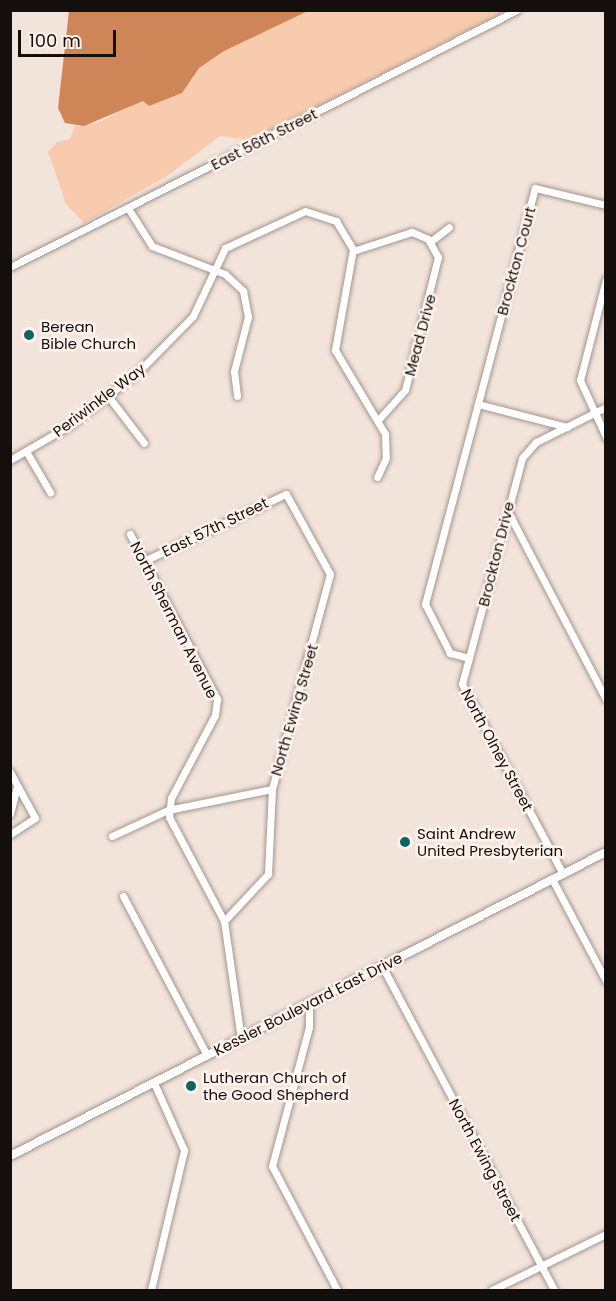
<!DOCTYPE html>
<style>
body{margin:0}
#map{position:relative;width:616px;height:1301px;overflow:hidden;background:#f3e4db;font-family:Poppins,sans-serif}
div>[style]{position:absolute}
.green>*{inset:0;background:#f8caae}
.water>*{inset:0;background:#ce8557}
.roads{filter:drop-shadow(0 0 2px #a3958d) drop-shadow(0 0 2px #a3958d)}
.minor>*{height:7px;margin:-3.5px;padding:0 3.5px;transform-origin:3.5px;border-radius:3.5px;background:#fff}
.major>*{height:8px;margin:-4px;padding:0 4px;transform-origin:4px;border-radius:4px;background:#fff}
.dots>*{width:16px;height:16px;translate:-50% -50%;box-sizing:border-box;border:3px solid #fef2eb;border-radius:50%}
span{translate:-50% -50%;white-space:nowrap;text-align:center;line-height:1.15;-webkit-text-stroke:5px #fef2eb;paint-order:stroke}
.street-label{font-size:15px;color:#140f0d}
.poi-label{font-size:15px;color:#140f0d}
.left{translate:0 -50%;text-align:left}
.frame{position:absolute;inset:0;border:12px solid #140f0d;pointer-events:none}
.scale{position:absolute;left:18px;top:30px;width:98px;height:27px;box-sizing:border-box;border:3px solid #140f0d;border-top:0;padding-left:8px;font-size:18px;line-height:21px;white-space:nowrap;color:#140f0d;-webkit-text-stroke:4px #fef2eb;paint-order:stroke}
</style>
<div id="map">
<div class="green">
<div style="clip-path:polygon(308px 11px,505px 11px,250px 140px,220px 136px,167px 176px,84px 223px,66px 204px,48px 152px,57px 142px,70px 139px,75px 126px,99px 122px,143px 100px,149px 106px,182px 93px,199px 68px,224px 51px)"></div>
</div>
<div class="water">
<div style="clip-path:polygon(69px 11px,69px 10px,308px 11px,224px 51px,199px 68px,182px 93px,149px 106px,143px 101px,84px 126px,65px 123px,58px 108px)"></div>
</div>
<div class="roads">
<div class="minor">
<div style="left:128px;top:208px;width:45px;rotate:57.7deg"></div>
<div style="left:152px;top:246px;width:78px;rotate:21deg"></div>
<div style="left:225px;top:274px;width:25px;rotate:43deg"></div>
<div style="left:243px;top:291px;width:26px;rotate:79deg"></div>
<div style="left:248px;top:317px;width:56px;rotate:104.5deg"></div>
<div style="left:234px;top:371px;width:25px;rotate:83deg"></div>
<div style="left:430px;top:242px;width:24px;rotate:-38deg"></div>
<div style="left:353px;top:251px;width:62px;rotate:-17.9deg"></div>
<div style="left:412px;top:232px;width:17px;rotate:24deg"></div>
<div style="left:428px;top:239px;width:21px;rotate:61deg"></div>
<div style="left:438px;top:257px;width:137px;rotate:103.9deg"></div>
<div style="left:405px;top:390px;width:40px;rotate:132deg"></div>
<div style="left:10px;top:267px;width:568px;rotate:-26.88deg"></div>
<div style="left:606px;top:279px;width:104px;rotate:104.4deg"></div>
<div style="left:580px;top:380px;width:63px;rotate:65.5deg"></div>
<div style="left:108px;top:396px;width:59px;rotate:52.5deg"></div>
<div style="left:478px;top:404px;width:92px;rotate:14.5deg"></div>
<div style="left:26px;top:451px;width:48px;rotate:59.7deg"></div>
<div style="left:10px;top:460px;width:69px;rotate:-30.3deg"></div>
<div style="left:70px;top:425px;width:88px;rotate:-38deg"></div>
<div style="left:139px;top:371px;width:77px;rotate:-45.5deg"></div>
<div style="left:193px;top:316px;width:75px;rotate:-64.8deg"></div>
<div style="left:225px;top:248px;width:88px;rotate:-24.8deg"></div>
<div style="left:305px;top:211px;width:33px;rotate:18deg"></div>
<div style="left:336px;top:221px;width:33px;rotate:59deg"></div>
<div style="left:353px;top:249px;width:103px;rotate:100.1deg"></div>
<div style="left:335px;top:350px;width:98px;rotate:59.2deg"></div>
<div style="left:385px;top:434px;width:24px;rotate:88deg"></div>
<div style="left:386px;top:458px;width:21px;rotate:115deg"></div>
<div style="left:507px;top:510px;width:213px;rotate:62.4deg"></div>
<div style="left:130px;top:534px;width:187px;rotate:62.2deg"></div>
<div style="left:217px;top:699px;width:16px;rotate:97deg"></div>
<div style="left:215px;top:715px;width:94px;rotate:117.9deg"></div>
<div style="left:171px;top:798px;width:19px;rotate:96deg"></div>
<div style="left:169px;top:817px;width:118px;rotate:62.1deg"></div>
<div style="left:224px;top:921px;width:119px;rotate:81.8deg"></div>
<div style="left:144px;top:561px;width:157px;rotate:-25.3deg"></div>
<div style="left:286px;top:494px;width:91px;rotate:61.2deg"></div>
<div style="left:330px;top:574px;width:223px;rotate:105.1deg"></div>
<div style="left:272px;top:789px;width:85px;rotate:92.7deg"></div>
<div style="left:268px;top:874px;width:64px;rotate:133.1deg"></div>
<div style="left:469px;top:658px;width:20px;rotate:-165deg"></div>
<div style="left:450px;top:653px;width:55px;rotate:-117deg"></div>
<div style="left:425px;top:604px;width:430px;rotate:-75.2deg"></div>
<div style="left:535px;top:188px;width:73px;rotate:13.5deg"></div>
<div style="left:10px;top:772px;width:52px;rotate:61.5deg"></div>
<div style="left:35px;top:818px;width:30px;rotate:147deg"></div>
<div style="left:10px;top:814px;width:29px;rotate:-76deg"></div>
<div style="left:112px;top:836px;width:62px;rotate:-24.9deg"></div>
<div style="left:168px;top:810px;width:106px;rotate:-11.4deg"></div>
<div style="left:563px;top:874px;width:215px;rotate:-118deg"></div>
<div style="left:462px;top:684px;width:234px;rotate:-75.1deg"></div>
<div style="left:522px;top:458px;width:21px;rotate:-49deg"></div>
<div style="left:536px;top:442px;width:78px;rotate:-26.6deg"></div>
<div style="left:552px;top:879px;width:115px;rotate:62.1deg"></div>
<div style="left:123px;top:896px;width:180px;rotate:62.2deg"></div>
<div style="left:382px;top:966px;width:367px;rotate:62deg"></div>
<div style="left:309px;top:1004px;width:23px;rotate:90deg"></div>
<div style="left:309px;top:1027px;width:144px;rotate:104.9deg"></div>
<div style="left:272px;top:1166px;width:140px;rotate:62.3deg"></div>
<div style="left:151px;top:1290px;width:144px;rotate:-76.7deg"></div>
<div style="left:184px;top:1150px;width:73px;rotate:-114.1deg"></div>
<div style="left:492px;top:1290px;width:127px;rotate:-26.2deg"></div>
</div>
<div class="major">
<div style="left:10px;top:1156px;width:669px;rotate:-27.02deg"></div>
</div>
</div>
<div class="dots">
<div style="left:29px;top:335px;background:#116262"></div>
<div style="left:405px;top:842px;background:#116262"></div>
<div style="left:191px;top:1086px;background:#116262"></div>
</div>
<div class="street-label">
<span style="left:264px;top:139px;rotate:-27deg">East 56th Street</span>
<span style="left:516px;top:261px;rotate:-75deg">Brockton Court</span>
<span style="left:420px;top:335px;rotate:-75deg">Mead Drive</span>
<span style="left:99px;top:400px;rotate:-37deg">Periwinkle Way</span>
<span style="left:215px;top:527px;rotate:-26deg">East 57th Street</span>
<span style="left:496px;top:554px;rotate:-76deg">Brockton Drive</span>
<span style="left:174px;top:620px;rotate:63deg">North Sherman Avenue</span>
<span style="left:294px;top:710px;rotate:-74deg">North Ewing Street</span>
<span style="left:497px;top:750px;rotate:62deg">North Olney Street</span>
<span style="left:308px;top:1004px;rotate:-27deg">Kessler Boulevard East Drive</span>
<span style="left:485px;top:1160px;rotate:62deg">North Ewing Street</span>
</div>
<div class="poi-label">
<span class="left" style="left:41px;top:335px">Berean<br>Bible Church</span>
<span class="left" style="left:417px;top:842px">Saint Andrew<br>United Presbyterian</span>
<span class="left" style="left:203px;top:1086px">Lutheran Church of<br>the Good Shepherd</span>
</div>
<div class="frame"></div>
<div class="scale">100 m</div>
</div>
